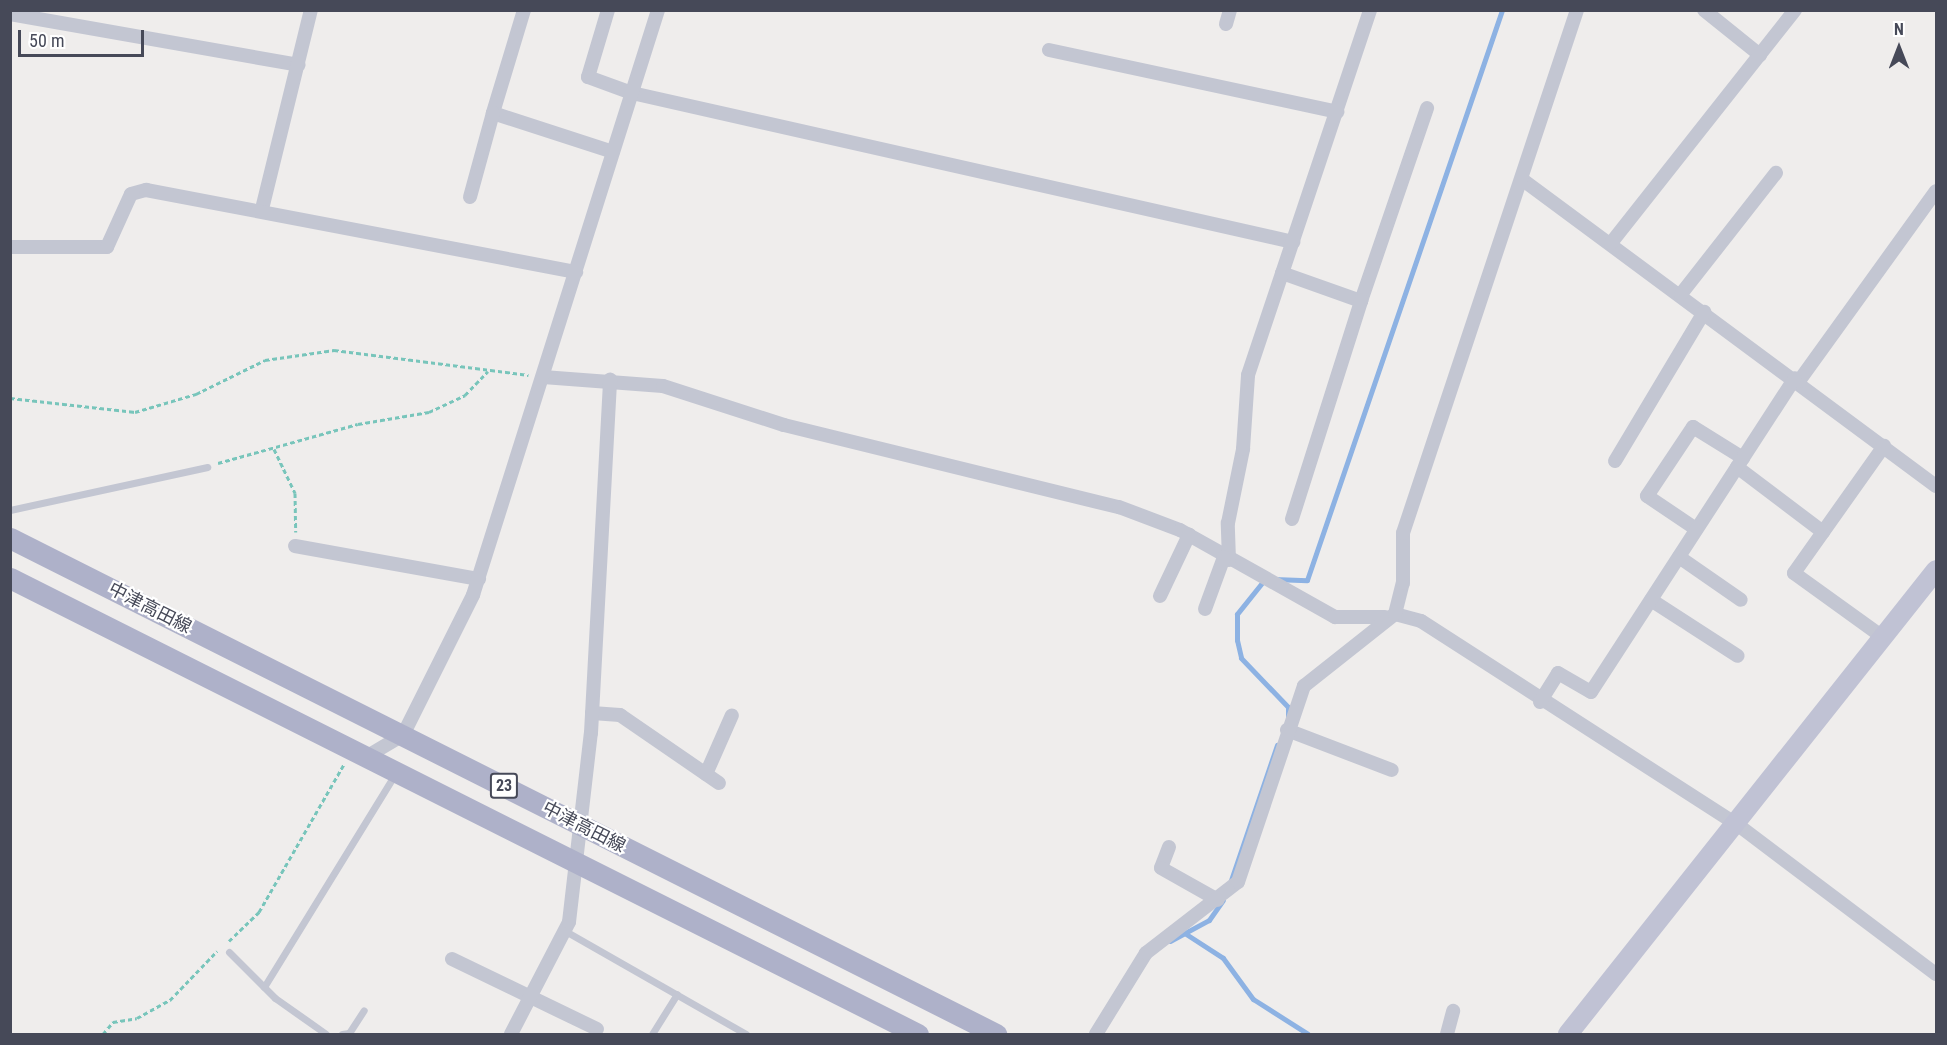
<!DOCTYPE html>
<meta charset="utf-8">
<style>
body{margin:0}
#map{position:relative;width:1947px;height:1045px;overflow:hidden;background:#efedec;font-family:"Roboto Condensed","Noto Sans JP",sans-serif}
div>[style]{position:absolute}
.stream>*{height:5px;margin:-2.5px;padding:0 2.5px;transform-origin:2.5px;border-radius:2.5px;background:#8db2e3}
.path>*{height:3px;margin-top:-1.5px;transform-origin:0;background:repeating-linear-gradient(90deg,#78c5bb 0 4.5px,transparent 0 7.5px)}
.lane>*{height:7px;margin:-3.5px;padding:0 3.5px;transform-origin:3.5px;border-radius:3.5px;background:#c3c6d2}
.street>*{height:14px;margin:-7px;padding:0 7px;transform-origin:7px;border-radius:7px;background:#c3c6d2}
.secondary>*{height:20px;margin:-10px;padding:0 10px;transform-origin:10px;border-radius:10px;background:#c0c2d4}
.primary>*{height:21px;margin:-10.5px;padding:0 10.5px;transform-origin:10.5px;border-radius:10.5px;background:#aeb1c9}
span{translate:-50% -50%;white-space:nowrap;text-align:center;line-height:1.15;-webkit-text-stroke:4.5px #fff;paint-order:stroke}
.shield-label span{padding:2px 4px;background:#fff;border:2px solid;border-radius:4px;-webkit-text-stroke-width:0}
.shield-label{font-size:16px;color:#464958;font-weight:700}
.street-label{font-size:18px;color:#464958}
.frame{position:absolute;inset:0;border:12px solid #464958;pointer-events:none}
.north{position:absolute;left:1869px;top:18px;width:60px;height:60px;-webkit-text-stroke:4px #fff;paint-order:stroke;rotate:0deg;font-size:16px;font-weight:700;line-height:24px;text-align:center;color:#464958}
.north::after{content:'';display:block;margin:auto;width:21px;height:27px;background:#464958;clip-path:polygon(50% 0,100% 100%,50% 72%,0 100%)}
.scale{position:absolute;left:18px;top:30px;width:126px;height:27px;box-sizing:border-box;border:3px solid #464958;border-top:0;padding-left:8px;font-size:18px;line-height:21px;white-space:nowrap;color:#464958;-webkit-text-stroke:4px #fff;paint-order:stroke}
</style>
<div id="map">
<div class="stream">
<div style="left:1265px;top:579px;width:45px;rotate:128.7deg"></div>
<div style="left:1237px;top:614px;width:26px;rotate:90deg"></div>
<div style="left:1237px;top:640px;width:18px;rotate:77deg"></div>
<div style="left:1241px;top:658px;width:68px;rotate:46.2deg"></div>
<div style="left:1288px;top:707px;width:12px;rotate:90deg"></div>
<div style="left:1274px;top:579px;width:33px;rotate:2deg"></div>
<div style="left:1307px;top:580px;width:602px;rotate:-71.11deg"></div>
<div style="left:1230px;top:883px;width:146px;rotate:-71.2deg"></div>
<div style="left:1186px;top:934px;width:44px;rotate:33deg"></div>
<div style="left:1223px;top:958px;width:51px;rotate:53.8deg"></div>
<div style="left:1253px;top:999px;width:65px;rotate:32.5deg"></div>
<div style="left:1170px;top:941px;width:44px;rotate:-28.3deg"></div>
<div style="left:1209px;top:920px;width:24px;rotate:-55deg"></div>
</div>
<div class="path">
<div style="left:10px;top:398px;width:126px;rotate:6.4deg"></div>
<div style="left:135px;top:412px;width:64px;rotate:-16.4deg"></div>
<div style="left:196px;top:394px;width:77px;rotate:-26.2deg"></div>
<div style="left:265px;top:360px;width:70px;rotate:-8.2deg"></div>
<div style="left:334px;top:350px;width:196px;rotate:7.3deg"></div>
<div style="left:274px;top:449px;width:49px;rotate:64.5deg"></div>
<div style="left:295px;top:493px;width:39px;rotate:89deg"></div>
<div style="left:218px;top:463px;width:145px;rotate:-15.6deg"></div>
<div style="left:358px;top:424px;width:72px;rotate:-9.6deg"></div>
<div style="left:429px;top:412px;width:40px;rotate:-25deg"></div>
<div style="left:465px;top:395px;width:33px;rotate:-46deg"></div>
<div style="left:229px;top:941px;width:42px;rotate:-44deg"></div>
<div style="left:259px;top:912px;width:171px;rotate:-60.1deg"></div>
<div style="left:103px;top:1034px;width:16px;rotate:-50deg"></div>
<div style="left:113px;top:1022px;width:24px;rotate:-9deg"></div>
<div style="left:137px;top:1018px;width:38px;rotate:-29deg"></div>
<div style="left:170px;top:1000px;width:68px;rotate:-46.2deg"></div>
</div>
<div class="lane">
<div style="left:10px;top:510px;width:202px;rotate:-12.3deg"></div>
<div style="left:567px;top:932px;width:206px;rotate:29.7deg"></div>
<div style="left:229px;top:952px;width:65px;rotate:45deg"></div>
<div style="left:275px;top:998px;width:62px;rotate:35.2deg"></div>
<div style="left:264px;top:987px;width:250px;rotate:-58.4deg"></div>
<div style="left:342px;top:1034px;width:7px;rotate:-8deg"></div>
<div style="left:349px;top:1033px;width:27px;rotate:-57deg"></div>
<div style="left:652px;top:1034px;width:47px;rotate:-58deg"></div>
</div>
<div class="street">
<div style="left:524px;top:10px;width:108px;rotate:106.8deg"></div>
<div style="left:493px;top:113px;width:126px;rotate:18deg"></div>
<div style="left:608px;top:10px;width:70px;rotate:106.6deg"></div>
<div style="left:588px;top:77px;width:47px;rotate:20deg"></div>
<div style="left:632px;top:93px;width:678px;rotate:12.7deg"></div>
<div style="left:1704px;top:10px;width:72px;rotate:38.8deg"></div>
<div style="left:10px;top:14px;width:293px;rotate:10deg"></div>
<div style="left:1226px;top:24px;width:15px;rotate:-74deg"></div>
<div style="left:1049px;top:50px;width:295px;rotate:12.1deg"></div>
<div style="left:1523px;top:180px;width:514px;rotate:36.54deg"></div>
<div style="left:470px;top:197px;width:87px;rotate:-74.7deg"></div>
<div style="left:262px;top:209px;width:205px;rotate:-76.2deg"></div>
<div style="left:1611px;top:243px;width:297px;rotate:-51.7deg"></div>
<div style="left:10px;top:247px;width:97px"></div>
<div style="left:107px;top:247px;width:58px;rotate:-65.6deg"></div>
<div style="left:131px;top:194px;width:16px;rotate:-15deg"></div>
<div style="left:146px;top:190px;width:438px;rotate:10.8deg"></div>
<div style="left:1282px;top:273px;width:84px;rotate:19.5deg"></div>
<div style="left:1361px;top:301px;width:204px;rotate:-71.1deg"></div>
<div style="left:1681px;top:294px;width:154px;rotate:-51.9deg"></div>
<div style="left:543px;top:377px;width:120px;rotate:4.3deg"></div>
<div style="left:663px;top:386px;width:127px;rotate:17.9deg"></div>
<div style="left:784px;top:425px;width:345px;rotate:13.8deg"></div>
<div style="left:1119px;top:507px;width:65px;rotate:20.7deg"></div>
<div style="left:1180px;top:530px;width:178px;rotate:29.3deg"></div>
<div style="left:1335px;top:617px;width:50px"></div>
<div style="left:1799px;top:381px;width:234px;rotate:-54.2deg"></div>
<div style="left:1615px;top:461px;width:174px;rotate:-59.1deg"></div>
<div style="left:1737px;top:467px;width:108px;rotate:37.1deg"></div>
<div style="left:1292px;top:519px;width:229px;rotate:-72.4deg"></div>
<div style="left:1696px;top:529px;width:59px;rotate:-146deg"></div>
<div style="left:1647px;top:496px;width:83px;rotate:-56.3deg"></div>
<div style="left:1693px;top:427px;width:59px;rotate:31.8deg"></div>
<div style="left:295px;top:546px;width:187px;rotate:10.2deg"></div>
<div style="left:1679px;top:557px;width:75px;rotate:34.7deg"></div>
<div style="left:1229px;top:560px;width:37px;rotate:-92deg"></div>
<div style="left:1228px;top:523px;width:76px;rotate:-78.5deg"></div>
<div style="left:1243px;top:449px;width:74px;rotate:-86.1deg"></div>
<div style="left:1248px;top:375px;width:385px;rotate:-71.5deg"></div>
<div style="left:1160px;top:596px;width:68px;rotate:-64.6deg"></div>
<div style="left:1651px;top:600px;width:103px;rotate:32.8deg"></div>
<div style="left:1205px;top:609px;width:55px;rotate:-69.9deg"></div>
<div style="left:1395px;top:614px;width:27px;rotate:15deg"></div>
<div style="left:1421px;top:621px;width:377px;rotate:32.8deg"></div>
<div style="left:1738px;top:825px;width:248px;rotate:37deg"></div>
<div style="left:1884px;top:638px;width:111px;rotate:-144.2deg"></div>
<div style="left:1794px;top:573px;width:156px;rotate:-54.7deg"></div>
<div style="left:1540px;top:702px;width:34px;rotate:-58deg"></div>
<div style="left:1558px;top:673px;width:38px;rotate:30deg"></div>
<div style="left:1591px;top:692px;width:374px;rotate:-57deg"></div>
<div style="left:592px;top:713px;width:28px;rotate:4deg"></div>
<div style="left:620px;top:715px;width:120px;rotate:34.5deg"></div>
<div style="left:1287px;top:730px;width:112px;rotate:20.9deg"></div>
<div style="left:366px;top:757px;width:43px;rotate:-30.7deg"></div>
<div style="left:403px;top:735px;width:157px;rotate:-63.4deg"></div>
<div style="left:473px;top:595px;width:614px;rotate:-72.45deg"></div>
<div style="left:706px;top:774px;width:64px;rotate:-66.2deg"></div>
<div style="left:1169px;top:847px;width:22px;rotate:111deg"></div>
<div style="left:1161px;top:868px;width:65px;rotate:29.3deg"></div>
<div style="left:452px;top:959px;width:161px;rotate:25.8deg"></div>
<div style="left:511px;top:1034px;width:126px;rotate:-62.6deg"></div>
<div style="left:569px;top:922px;width:190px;rotate:-83.4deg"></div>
<div style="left:591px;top:733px;width:354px;rotate:-86.9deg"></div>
<div style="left:1096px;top:1034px;width:95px;rotate:-58.3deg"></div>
<div style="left:1146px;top:953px;width:116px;rotate:-37.7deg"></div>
<div style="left:1238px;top:882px;width:207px;rotate:-71.4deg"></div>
<div style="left:1304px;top:686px;width:116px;rotate:-38.4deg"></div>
<div style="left:1395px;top:614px;width:32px;rotate:-76deg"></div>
<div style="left:1403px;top:583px;width:50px;rotate:-90deg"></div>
<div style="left:1403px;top:533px;width:551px;rotate:-71.6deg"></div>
<div style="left:1447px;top:1034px;width:24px;rotate:-75deg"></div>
</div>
<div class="secondary">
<div style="left:1568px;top:1034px;width:592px;rotate:-51.58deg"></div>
</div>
<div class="primary">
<div style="left:10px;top:538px;width:1104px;rotate:26.7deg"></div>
<div style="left:10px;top:578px;width:1016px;rotate:26.67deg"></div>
</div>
<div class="shield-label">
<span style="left:504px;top:786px">23</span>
</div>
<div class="street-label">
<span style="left:150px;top:608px;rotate:27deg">中津高田線</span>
<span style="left:584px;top:827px;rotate:27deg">中津高田線</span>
</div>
<div class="frame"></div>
<div class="north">N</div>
<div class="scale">50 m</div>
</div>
